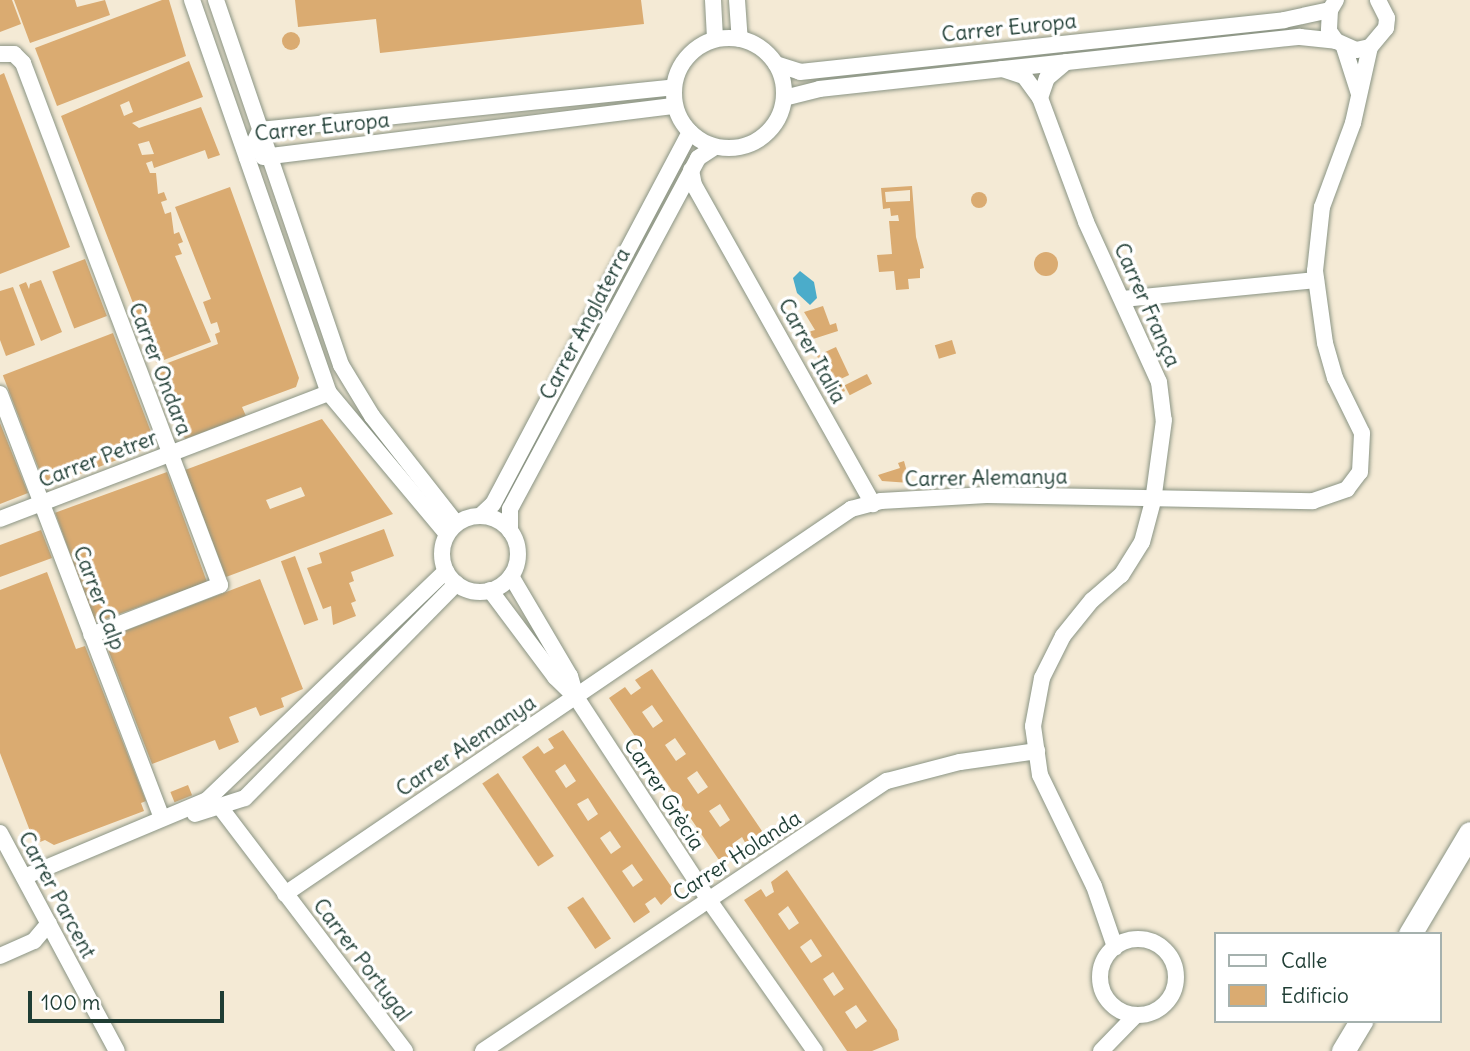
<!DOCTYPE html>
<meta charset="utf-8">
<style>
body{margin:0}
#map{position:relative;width:1470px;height:1051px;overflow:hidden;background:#f4ead5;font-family:Delius,sans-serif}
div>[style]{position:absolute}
.water>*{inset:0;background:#4bacca}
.building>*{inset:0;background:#daab71;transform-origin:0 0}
.round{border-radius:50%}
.roads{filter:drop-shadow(0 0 2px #8a9484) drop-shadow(0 0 2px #8a9484)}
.minor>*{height:16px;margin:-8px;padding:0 8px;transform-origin:8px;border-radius:8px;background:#fff}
.minor>.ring{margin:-8px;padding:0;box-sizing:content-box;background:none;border:16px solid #fff;border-radius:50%}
.highway>*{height:23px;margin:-11.5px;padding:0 11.5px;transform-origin:11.5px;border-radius:11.5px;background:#fff}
span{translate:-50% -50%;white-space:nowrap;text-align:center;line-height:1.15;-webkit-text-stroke:7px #fff;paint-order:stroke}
.street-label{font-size:21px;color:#1f3d34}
.legend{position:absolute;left:1214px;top:932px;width:228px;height:91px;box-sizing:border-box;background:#fff;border:2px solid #a5b1ae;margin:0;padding:9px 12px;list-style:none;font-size:21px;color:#1f3d34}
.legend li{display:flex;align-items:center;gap:14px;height:35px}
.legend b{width:35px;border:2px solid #a5b1ae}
.scale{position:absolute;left:28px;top:991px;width:196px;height:32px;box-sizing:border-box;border:4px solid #1f3d34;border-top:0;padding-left:9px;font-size:21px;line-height:24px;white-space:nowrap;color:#1f3d34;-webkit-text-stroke:5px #fff;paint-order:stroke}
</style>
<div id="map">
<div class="water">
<div style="clip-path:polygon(800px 271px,814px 282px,817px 298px,810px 305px,797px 293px,793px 278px)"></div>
</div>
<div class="building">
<div style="clip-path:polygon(0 0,12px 0,21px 24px,0 32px)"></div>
<div style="clip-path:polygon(14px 0,75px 0,77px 7px,105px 0,110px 15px,30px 43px)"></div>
<div style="clip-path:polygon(162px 0,169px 0,186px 56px,57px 106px,35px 48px)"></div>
<div style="clip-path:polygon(295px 0,641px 0,644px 24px,380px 53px,376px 19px,298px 27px)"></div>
<div class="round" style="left:282px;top:32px;width:18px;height:18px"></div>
<div style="clip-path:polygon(evenodd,189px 61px,203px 97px,132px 123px,139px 128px,201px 107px,216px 145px,220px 155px,208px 159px,205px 150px,154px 168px,152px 161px,146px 163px,150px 173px,156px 173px,158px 194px,164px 192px,167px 200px,161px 202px,165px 214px,171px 212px,174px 234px,179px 232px,183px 242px,178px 244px,182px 254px,175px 256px,211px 342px,156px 363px,61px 116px,189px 61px,129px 101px,133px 112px,124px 116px,120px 105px,129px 101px,189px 61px,149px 141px,154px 154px,142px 155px,138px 144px,149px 141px)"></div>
<div style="clip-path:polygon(4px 73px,70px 247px,0 274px,0 75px)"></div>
<div style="clip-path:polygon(evenodd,912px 186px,916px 237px,924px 268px,920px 269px,920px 278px,908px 279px,909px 289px,896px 290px,894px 271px,879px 272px,877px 255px,892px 254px,889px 221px,899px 221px,898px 215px,891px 216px,890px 208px,883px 209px,881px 188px,912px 186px,910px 190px,910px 201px,886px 202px,885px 192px,910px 190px)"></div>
<div style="clip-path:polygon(230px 187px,299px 378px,296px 387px,242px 407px,246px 416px,185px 439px,157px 367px,218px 344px,215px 334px,220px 332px,217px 322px,211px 324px,203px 302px,211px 299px,175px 207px)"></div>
<div class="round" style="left:971px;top:192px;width:16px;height:16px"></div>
<div class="round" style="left:1034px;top:252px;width:24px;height:24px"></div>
<div style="left:85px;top:259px;width:61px;height:35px;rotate:69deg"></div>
<div style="clip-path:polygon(41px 280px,62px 332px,41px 341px,19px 285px,26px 282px,29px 289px,30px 284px)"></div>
<div style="clip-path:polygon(13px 287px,35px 345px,6px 356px,0 340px,0 291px)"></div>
<div style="clip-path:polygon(823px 306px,830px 325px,836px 323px,838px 331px,810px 340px,808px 332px,815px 330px,804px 312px)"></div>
<div style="left:113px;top:333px;width:120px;height:118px;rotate:69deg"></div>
<div style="left:952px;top:340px;width:14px;height:18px;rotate:73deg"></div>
<div style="left:836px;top:347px;width:31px;height:21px;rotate:65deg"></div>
<div style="left:867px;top:374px;width:11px;height:25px;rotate:63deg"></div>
<div style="clip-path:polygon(841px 382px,845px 391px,836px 396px,832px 387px)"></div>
<div style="clip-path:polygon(evenodd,322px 419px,393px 514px,226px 577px,185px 470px,322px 419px,301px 487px,305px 496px,270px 509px,266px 500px,301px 487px)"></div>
<div style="clip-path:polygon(0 423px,28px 493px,0 504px)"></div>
<div style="clip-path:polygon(904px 461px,910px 483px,882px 481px,878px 475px,900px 468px,898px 463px)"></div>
<div style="left:167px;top:472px;width:117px;height:119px;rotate:70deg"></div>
<div style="clip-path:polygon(384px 529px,394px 556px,351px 572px,354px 581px,349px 583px,356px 601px,351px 603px,356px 616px,333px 625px,331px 606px,323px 609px,307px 568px,322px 563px,319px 553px)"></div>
<div style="clip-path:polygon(41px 530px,52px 558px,0 577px,0 545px)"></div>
<div style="left:295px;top:556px;width:68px;height:15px;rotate:70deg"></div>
<div style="clip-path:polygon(47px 572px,76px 649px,85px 646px,146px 801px,141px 803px,144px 811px,54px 845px,45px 840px,35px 844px,0 753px,0 590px)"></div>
<div style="clip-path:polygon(260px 579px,303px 689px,281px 698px,284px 707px,260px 716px,256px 707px,229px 717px,239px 742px,219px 750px,215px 740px,152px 764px,104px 639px)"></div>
<div style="clip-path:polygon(evenodd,652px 669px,764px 834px,747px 846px,742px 837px,732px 844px,737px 852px,721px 863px,609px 698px,625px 687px,631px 695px,641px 688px,635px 680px,652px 669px,652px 705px,663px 721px,653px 728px,642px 712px,652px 705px,652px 669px,675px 738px,686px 754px,676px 761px,665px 745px,675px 738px,652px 669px,697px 771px,708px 787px,698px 794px,687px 778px,697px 771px,652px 669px,720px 804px,730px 820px,720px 827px,709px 811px,720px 804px)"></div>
<div style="clip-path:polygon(evenodd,563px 730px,675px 892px,661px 905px,655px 897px,645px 904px,650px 912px,634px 923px,522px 757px,538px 746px,544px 754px,554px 748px,548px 739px,563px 730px,565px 764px,576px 781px,566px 788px,555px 771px,565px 764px,563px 730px,588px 798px,598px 814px,588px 821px,577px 804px,588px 798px,563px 730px,610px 831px,621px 847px,611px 854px,600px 838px,610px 831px,563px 730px,632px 864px,643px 880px,633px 887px,622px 871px,632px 864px)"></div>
<div style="left:498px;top:773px;width:100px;height:19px;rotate:56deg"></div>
<div style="left:188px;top:785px;width:11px;height:19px;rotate:68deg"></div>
<div style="clip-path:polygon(evenodd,787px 870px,897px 1030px,899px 1040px,872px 1051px,847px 1051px,744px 900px,761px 889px,766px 897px,774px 892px,771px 882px,787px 870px,788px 906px,799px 923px,789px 930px,778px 914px,788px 906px,787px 870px,811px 939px,822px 956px,811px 963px,800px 947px,811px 939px,787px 870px,833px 972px,844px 989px,834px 996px,823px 979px,833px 972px,787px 870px,856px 1005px,867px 1021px,856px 1029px,845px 1012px,856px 1005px)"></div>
<div style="left:583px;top:897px;width:50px;height:19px;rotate:56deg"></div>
</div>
<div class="roads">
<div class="minor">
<div style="left:192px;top:0;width:416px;rotate:70.8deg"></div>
<div style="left:329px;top:393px;width:184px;rotate:50.1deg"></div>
<div style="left:216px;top:0;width:386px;rotate:71.1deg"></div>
<div style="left:341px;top:365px;width:60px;rotate:58.7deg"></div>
<div style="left:372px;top:416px;width:136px;rotate:51.9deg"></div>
<div style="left:713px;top:0;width:39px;rotate:87deg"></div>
<div style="left:737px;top:0;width:39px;rotate:86deg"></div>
<div style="left:1336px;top:0;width:12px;rotate:121deg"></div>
<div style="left:1330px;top:10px;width:21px;rotate:93deg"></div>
<div style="left:1329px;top:31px;width:12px;rotate:55deg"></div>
<div style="left:1336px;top:41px;width:22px;rotate:24deg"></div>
<div style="left:1356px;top:50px;width:14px;rotate:-12deg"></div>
<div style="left:1370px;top:47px;width:25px;rotate:-50deg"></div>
<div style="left:1386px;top:28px;width:10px;rotate:-84deg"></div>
<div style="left:1387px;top:18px;width:20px;rotate:-117deg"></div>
<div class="ring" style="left:674px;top:38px;width:94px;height:94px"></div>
<div style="left:1344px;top:47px;width:49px;rotate:72.3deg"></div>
<div style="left:0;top:54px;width:14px"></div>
<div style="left:14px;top:54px;width:13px;rotate:45deg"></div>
<div style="left:23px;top:63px;width:558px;rotate:69.32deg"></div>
<div style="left:220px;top:585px;width:138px;rotate:158.8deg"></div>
<div style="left:776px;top:64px;width:25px;rotate:18deg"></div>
<div style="left:800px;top:72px;width:487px;rotate:-6.1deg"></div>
<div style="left:1284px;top:20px;width:47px;rotate:-12.3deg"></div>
<div style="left:1002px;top:69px;width:23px;rotate:18deg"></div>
<div style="left:1024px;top:76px;width:27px;rotate:54deg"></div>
<div style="left:1040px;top:98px;width:132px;rotate:69.6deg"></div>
<div style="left:1086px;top:222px;width:176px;rotate:65.5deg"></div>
<div style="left:1159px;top:382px;width:38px;rotate:83deg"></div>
<div style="left:1164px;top:420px;width:82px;rotate:97.7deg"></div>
<div style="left:1153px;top:501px;width:42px;rotate:105deg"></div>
<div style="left:1142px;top:542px;width:39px;rotate:122deg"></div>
<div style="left:1121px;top:575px;width:38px;rotate:139deg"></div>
<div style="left:1092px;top:600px;width:46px;rotate:128.9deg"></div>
<div style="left:1063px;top:636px;width:47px;rotate:116.6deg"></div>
<div style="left:1042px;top:678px;width:49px;rotate:100.6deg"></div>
<div style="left:1033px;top:726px;width:49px;rotate:81.9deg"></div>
<div style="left:1040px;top:775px;width:123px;rotate:64.1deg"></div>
<div style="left:1094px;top:886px;width:65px;rotate:71deg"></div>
<div style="left:784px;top:98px;width:36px;rotate:-14deg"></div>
<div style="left:819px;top:89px;width:484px;rotate:-6.2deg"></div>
<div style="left:1300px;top:37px;width:36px;rotate:6deg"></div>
<div style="left:1040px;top:98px;width:21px;rotate:-71deg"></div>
<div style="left:1047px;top:78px;width:25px;rotate:-40deg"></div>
<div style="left:263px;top:157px;width:415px;rotate:-7.1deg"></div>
<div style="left:247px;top:158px;width:31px;rotate:-65deg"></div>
<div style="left:260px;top:130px;width:415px;rotate:-5.9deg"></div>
<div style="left:691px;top:170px;width:15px;rotate:79deg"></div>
<div style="left:694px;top:185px;width:366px;rotate:60.7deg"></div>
<div style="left:1123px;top:299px;width:194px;rotate:-5.6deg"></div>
<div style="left:0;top:394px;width:452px;rotate:69.1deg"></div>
<div style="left:481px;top:515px;width:16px;rotate:-43deg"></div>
<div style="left:493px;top:504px;width:421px;rotate:-62.1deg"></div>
<div class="ring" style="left:442px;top:516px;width:60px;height:60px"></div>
<div style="left:0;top:519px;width:352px;rotate:-21deg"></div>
<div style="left:510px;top:531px;width:22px;rotate:-90deg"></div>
<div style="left:510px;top:509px;width:398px;rotate:-61.8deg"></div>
<div style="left:698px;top:158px;width:20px;rotate:-33deg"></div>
<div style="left:511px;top:576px;width:116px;rotate:59.5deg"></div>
<div style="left:570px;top:676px;width:22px;rotate:74deg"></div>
<div style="left:490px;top:590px;width:109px;rotate:53.2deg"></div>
<div style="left:555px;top:677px;width:29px;rotate:44deg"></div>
<div style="left:576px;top:697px;width:241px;rotate:56.8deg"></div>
<div style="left:708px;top:899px;width:186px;rotate:54.9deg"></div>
<div style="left:220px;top:807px;width:306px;rotate:52.8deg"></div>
<div style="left:195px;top:814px;width:52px;rotate:-17.7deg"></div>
<div style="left:245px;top:798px;width:301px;rotate:-45.4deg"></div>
<div style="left:0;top:833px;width:247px;rotate:61.8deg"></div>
<div style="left:24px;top:877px;width:199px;rotate:-22.8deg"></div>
<div style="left:207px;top:800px;width:331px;rotate:-43.8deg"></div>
<div style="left:285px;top:894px;width:685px;rotate:-34.22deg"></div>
<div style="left:851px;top:509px;width:31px;rotate:-15deg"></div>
<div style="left:881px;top:501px;width:106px;rotate:-3.2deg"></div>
<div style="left:987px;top:495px;width:326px;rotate:1.1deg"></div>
<div style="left:1313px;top:501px;width:36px;rotate:-19deg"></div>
<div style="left:1347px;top:489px;width:21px;rotate:-53deg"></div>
<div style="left:1360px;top:472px;width:39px;rotate:-87deg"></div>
<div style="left:1362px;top:433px;width:61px;rotate:-116.1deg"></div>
<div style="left:1335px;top:378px;width:36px;rotate:-106deg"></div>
<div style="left:1325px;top:343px;width:73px;rotate:-97.9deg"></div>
<div style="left:1315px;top:271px;width:64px;rotate:-83.8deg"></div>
<div style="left:1322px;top:207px;width:90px;rotate:-69.7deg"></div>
<div style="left:1353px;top:123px;width:78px;rotate:-77.4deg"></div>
<div class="ring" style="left:1100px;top:939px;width:60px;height:60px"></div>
<div style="left:0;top:956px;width:37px;rotate:-24deg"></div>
<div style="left:34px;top:941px;width:23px;rotate:-50deg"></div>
<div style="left:483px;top:1051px;width:486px;rotate:-33.8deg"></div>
<div style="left:887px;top:781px;width:75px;rotate:-14.6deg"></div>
<div style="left:960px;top:762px;width:78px;rotate:-8.1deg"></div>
<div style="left:1101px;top:1051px;width:50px;rotate:-45.8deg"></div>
</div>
<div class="highway">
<div style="left:1410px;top:934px;width:117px;rotate:-59.3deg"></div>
<div style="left:1343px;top:1051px;width:35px;rotate:-59deg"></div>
</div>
</div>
<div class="street-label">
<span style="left:1009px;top:28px;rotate:-6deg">Carrer Europa</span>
<span style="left:322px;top:127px;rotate:-6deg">Carrer Europa</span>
<span style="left:1147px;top:305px;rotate:66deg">Carrer França</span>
<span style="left:585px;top:324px;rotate:-62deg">Carrer Anglaterra</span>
<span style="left:812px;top:351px;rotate:61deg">Carrer Italia</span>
<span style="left:160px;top:369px;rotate:69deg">Carrer Ondara</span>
<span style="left:98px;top:459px;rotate:-21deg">Carrer Petrer</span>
<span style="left:986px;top:478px;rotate:-1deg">Carrer Alemanya</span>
<span style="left:99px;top:598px;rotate:69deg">Carrer Calp</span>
<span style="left:466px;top:746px;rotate:-34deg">Carrer Alemanya</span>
<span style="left:664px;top:794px;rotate:57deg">Carrer Grècia</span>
<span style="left:737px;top:856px;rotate:-33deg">Carrer Holanda</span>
<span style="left:57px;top:895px;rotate:62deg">Carrer Parcent</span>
<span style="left:362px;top:960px;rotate:53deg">Carrer Portugal</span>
</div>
<ul class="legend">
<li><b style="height:9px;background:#fff"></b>Calle</li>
<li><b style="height:19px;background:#daab71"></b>Edificio</li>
</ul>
<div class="scale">100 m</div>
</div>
